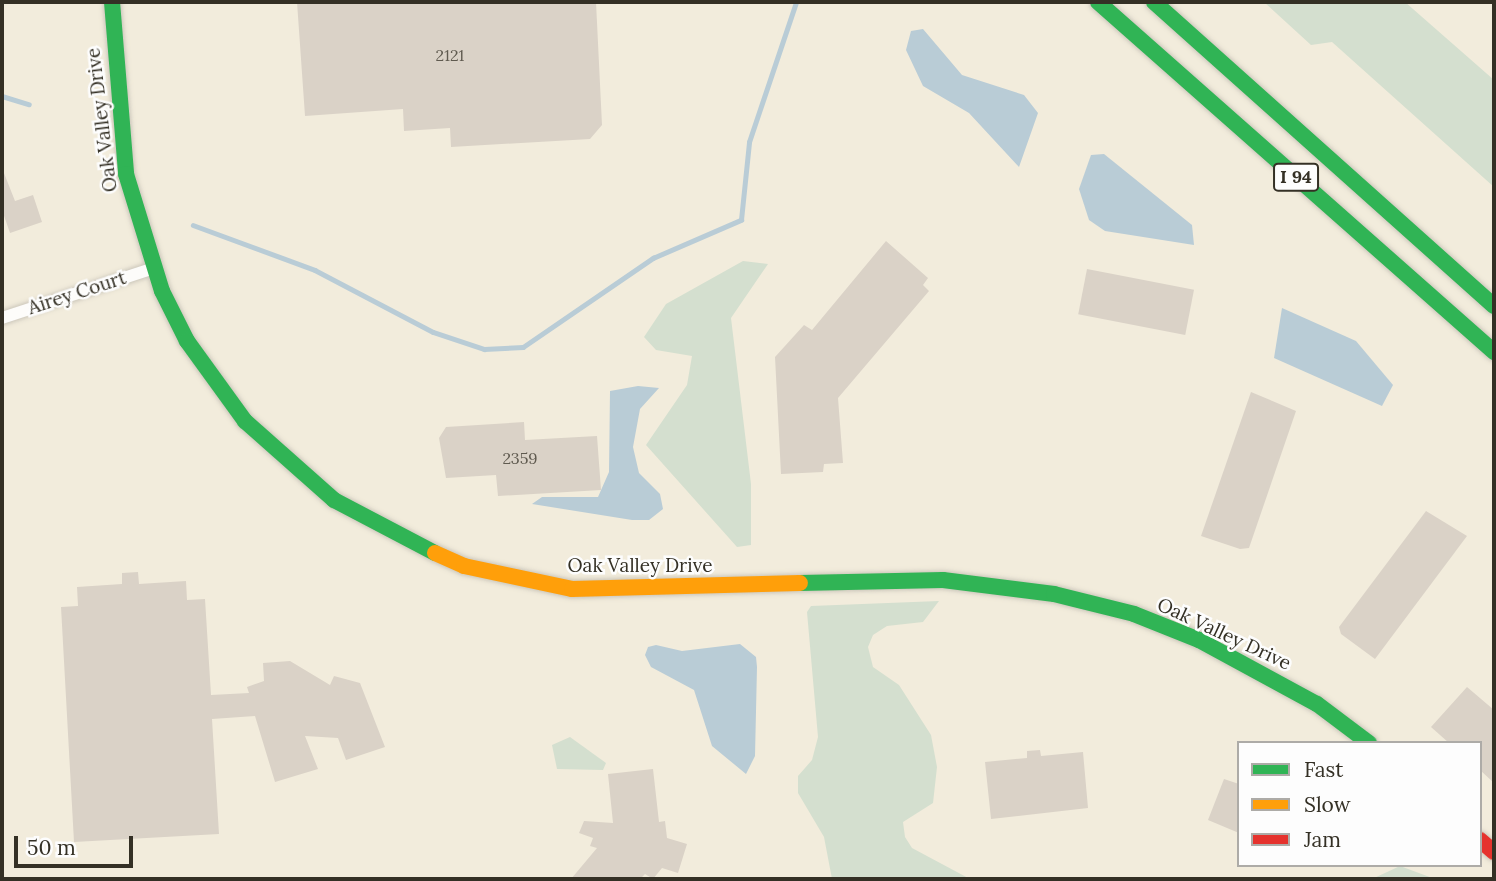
<!DOCTYPE html>
<style>
body{margin:0}
#map{position:relative;width:1496px;height:881px;overflow:hidden;background:#f2ecdc;font-family:Lora,serif}
div>[style]{position:absolute}
.green>*{inset:0;background:#d4dfcf}
.water>*{inset:0;background:#b9ccd6}
.stream>*{height:4.5px;margin:-2.25px;padding:0 2.25px;transform-origin:2.25px;border-radius:2.25px;background:#b9ccd6}
.building>*{inset:0;background:#dad2c7;transform-origin:0 0}
.roads{filter:drop-shadow(0 0 2px #ccc7bb) drop-shadow(0 0 2px #ccc7bb)}
.street>*{height:12px;margin:-6px;padding:0 6px;transform-origin:6px;border-radius:6px;background:#fdfcfa}
.fast>*{height:16px;margin:-8px;padding:0 8px;transform-origin:8px;border-radius:8px;background:#30b455}
.slow>*{height:16px;margin:-8px;padding:0 8px;transform-origin:8px;border-radius:8px;background:#ff9f0a}
.jam>*{height:16px;margin:-8px;padding:0 8px;transform-origin:8px;border-radius:8px;background:#e5322d}
span{translate:-50% -50%;white-space:nowrap;text-align:center;line-height:1.15;-webkit-text-stroke:5px #fdfdfd;paint-order:stroke}
.number-label{font-size:16px;color:#5f5a4f}
.number-label span{-webkit-text-stroke-width:0}
.shield-label span{padding:2px 5px;background:#fdfdfd;border:2px solid;border-radius:5px;-webkit-text-stroke-width:0}
.shield-label{font-size:18px;color:#343025;font-weight:700}
.street-label{font-size:19px;color:#343025}
.frame{position:absolute;inset:0;border:4px solid #343025;pointer-events:none}
.legend{position:absolute;left:1237px;top:741px;width:245px;height:126px;box-sizing:border-box;background:#fdfdfd;border:2px solid #adaba7;margin:0;padding:9px 12px;list-style:none;font-size:21px;color:#343025}
.legend li{display:flex;align-items:center;gap:14px;height:35px}
.legend b{width:35px;border:2px solid #adaba7}
.scale{position:absolute;left:14px;top:836px;width:119px;height:32px;box-sizing:border-box;border:4px solid #343025;border-top:0;padding-left:9px;font-size:21px;line-height:24px;white-space:nowrap;color:#343025;-webkit-text-stroke:5px #fdfdfd;paint-order:stroke}
</style>
<div id="map">
<div class="green">
<div style="clip-path:polygon(1264px 2px,1405px 2px,1494px 80px,1494px 187px,1332px 42px,1311px 45px)"></div>
<div style="clip-path:polygon(743px 261px,768px 264px,731px 318px,751px 484px,751px 545px,737px 547px,646px 445px,687px 385px,692px 356px,656px 350px,644px 337px,666px 304px)"></div>
<div style="clip-path:polygon(939px 601px,923px 622px,887px 626px,873px 635px,868px 647px,873px 667px,899px 685px,931px 735px,937px 767px,933px 803px,903px 822px,905px 837px,912px 848px,970px 879px,832px 879px,824px 837px,798px 793px,798px 776px,812px 760px,818px 737px,807px 612px,811px 606px)"></div>
<div style="clip-path:polygon(570px 737px,606px 763px,603px 770px,557px 769px,552px 745px)"></div>
<div style="clip-path:polygon(1400px 866px,1435px 879px,1436px 879px,1372px 879px)"></div>
</div>
<div class="water">
<div style="clip-path:polygon(923px 29px,962px 75px,1024px 95px,1038px 113px,1019px 167px,969px 113px,923px 86px,906px 50px,911px 31px)"></div>
<div style="clip-path:polygon(1104px 154px,1192px 225px,1194px 245px,1105px 231px,1089px 220px,1079px 189px,1091px 155px)"></div>
<div style="clip-path:polygon(1282px 308px,1356px 341px,1393px 385px,1382px 406px,1274px 358px)"></div>
<div style="clip-path:polygon(638px 386px,659px 388px,640px 409px,633px 447px,639px 473px,660px 494px,663px 509px,649px 520px,632px 520px,532px 504px,542px 497px,598px 497px,609px 472px,610px 391px)"></div>
<div style="clip-path:polygon(740px 644px,756px 657px,757px 667px,755px 756px,746px 774px,712px 746px,694px 690px,651px 667px,645px 655px,648px 647px,656px 645px,682px 651px)"></div>
</div>
<div class="stream">
<div style="left:2px;top:96px;width:28px;rotate:17deg"></div>
<div style="left:193px;top:225px;width:130px;rotate:20.2deg"></div>
<div style="left:315px;top:270px;width:133px;rotate:27.7deg"></div>
<div style="left:433px;top:332px;width:54px;rotate:18.4deg"></div>
<div style="left:484px;top:349px;width:39px;rotate:-3deg"></div>
<div style="left:523px;top:347px;width:158px;rotate:-34.4deg"></div>
<div style="left:653px;top:258px;width:96px;rotate:-23.4deg"></div>
<div style="left:741px;top:220px;width:78px;rotate:-84.1deg"></div>
<div style="left:749px;top:142px;width:148px;rotate:-71.4deg"></div>
</div>
<div class="building">
<div style="clip-path:polygon(297px 2px,596px 2px,602px 125px,590px 139px,451px 147px,450px 128px,404px 131px,403px 109px,305px 116px)"></div>
<div style="clip-path:polygon(2px 168px,15px 201px,33px 195px,42px 222px,10px 233px,2px 210px)"></div>
<div style="clip-path:polygon(886px 241px,928px 278px,923px 285px,929px 291px,838px 398px,843px 463px,824px 464px,823px 472px,781px 474px,775px 357px,804px 325px,812px 330px)"></div>
<div style="left:1087px;top:269px;width:109px;height:46px;rotate:11deg"></div>
<div style="clip-path:polygon(1251px 392px,1296px 411px,1249px 548px,1240px 549px,1201px 536px)"></div>
<div style="clip-path:polygon(524px 422px,525px 440px,597px 436px,601px 490px,498px 496px,496px 475px,446px 478px,439px 438px,446px 427px)"></div>
<div style="clip-path:polygon(1426px 511px,1467px 536px,1375px 659px,1341px 634px,1339px 627px)"></div>
<div style="clip-path:polygon(138px 572px,139px 584px,186px 581px,187px 600px,205px 599px,211px 695px,249px 693px,247px 687px,264px 681px,263px 663px,290px 661px,330px 685px,334px 676px,360px 683px,385px 747px,346px 760px,338px 738px,305px 736px,318px 769px,275px 782px,255px 716px,212px 719px,219px 834px,74px 842px,61px 607px,78px 606px,77px 587px,122px 584px,122px 573px)"></div>
<div style="clip-path:polygon(1467px 687px,1494px 710px,1494px 783px,1480px 770px,1480px 743px,1449px 743px,1431px 727px)"></div>
<div style="clip-path:polygon(1040px 750px,1041px 756px,1083px 752px,1088px 808px,991px 819px,985px 762px,1027px 758px,1027px 751px)"></div>
<div style="clip-path:polygon(653px 769px,659px 822px,665px 821px,667px 838px,687px 844px,678px 873px,662px 868px,653px 879px,645px 874px,640px 879px,571px 879px,597px 848px,590px 846px,593px 838px,579px 833px,584px 821px,613px 823px,608px 774px)"></div>
<div style="clip-path:polygon(1224px 779px,1239px 784px,1239px 833px,1208px 820px)"></div>
</div>
<div class="roads">
<div class="street">
<div style="left:2px;top:318px;width:157px;rotate:-18.2deg"></div>
</div>
<div class="fast">
<div style="left:112px;top:2px;width:173px;rotate:85.3deg"></div>
<div style="left:126px;top:174px;width:122px;rotate:72.9deg"></div>
<div style="left:162px;top:291px;width:56px;rotate:63.4deg"></div>
<div style="left:187px;top:341px;width:99px;rotate:54.1deg"></div>
<div style="left:245px;top:421px;width:119px;rotate:41.6deg"></div>
<div style="left:334px;top:500px;width:114px;rotate:27.7deg"></div>
<div style="left:1098px;top:2px;width:529px;rotate:41.47deg"></div>
<div style="left:1154px;top:2px;width:456px;rotate:41.8deg"></div>
<div style="left:800px;top:583px;width:143px;rotate:-1.2deg"></div>
<div style="left:943px;top:580px;width:112px;rotate:7.2deg"></div>
<div style="left:1054px;top:594px;width:82px;rotate:14deg"></div>
<div style="left:1134px;top:614px;width:70px;rotate:21.8deg"></div>
<div style="left:1199px;top:640px;width:134px;rotate:28.5deg"></div>
<div style="left:1317px;top:704px;width:65px;rotate:36.9deg"></div>
</div>
<div class="slow">
<div style="left:435px;top:553px;width:32px;rotate:24deg"></div>
<div style="left:464px;top:566px;width:110px;rotate:12deg"></div>
<div style="left:572px;top:589px;width:228px;rotate:-1.5deg"></div>
</div>
<div class="jam">
<div style="left:1480px;top:840px;width:18px;rotate:41deg"></div>
</div>
</div>
<div class="number-label">
<span style="left:450px;top:55px">2121</span>
<span style="left:520px;top:458px">2359</span>
</div>
<div class="shield-label">
<span style="left:1296px;top:177px">I 94</span>
</div>
<div class="street-label">
<span style="left:102px;top:120px;rotate:-97deg">Oak Valley Drive</span>
<span style="left:77px;top:293px;rotate:-18deg">Airey Court</span>
<span style="left:640px;top:566px">Oak Valley Drive</span>
<span style="left:1224px;top:634px;rotate:25deg">Oak Valley Drive</span>
</div>
<div class="frame"></div>
<ul class="legend">
<li><b style="height:9px;background:#30b455"></b>Fast</li>
<li><b style="height:9px;background:#ff9f0a"></b>Slow</li>
<li><b style="height:9px;background:#e5322d"></b>Jam</li>
</ul>
<div class="scale">50 m</div>
</div>
